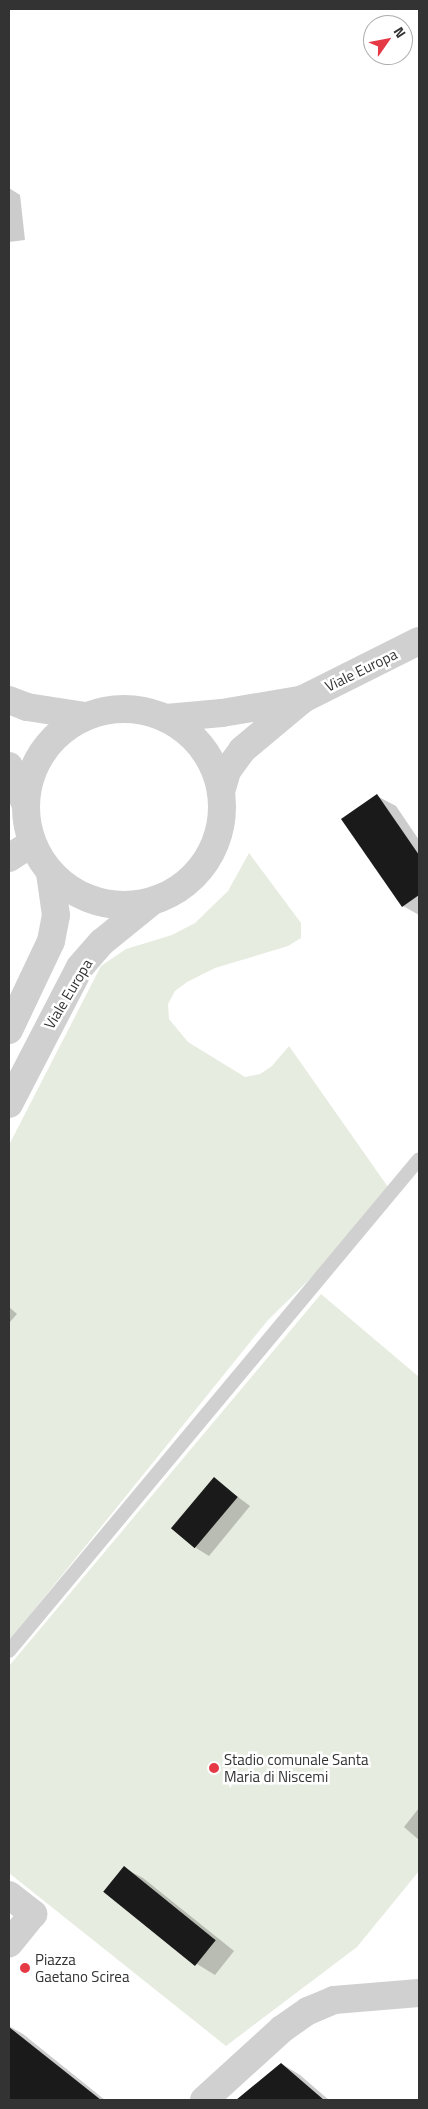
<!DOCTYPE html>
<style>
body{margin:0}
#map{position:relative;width:428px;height:2109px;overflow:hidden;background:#fff;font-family:"Titillium Web",sans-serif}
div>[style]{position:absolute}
.green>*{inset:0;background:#e6ecdf}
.shadow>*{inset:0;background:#0003}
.building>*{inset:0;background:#1a1a1a;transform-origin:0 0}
.service>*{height:14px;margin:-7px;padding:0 7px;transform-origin:7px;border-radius:7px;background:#d0d0d0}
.minor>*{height:28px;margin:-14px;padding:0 14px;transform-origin:14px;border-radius:14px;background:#d0d0d0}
.tertiary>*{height:28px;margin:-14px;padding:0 14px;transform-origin:14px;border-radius:14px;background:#d0d0d0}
.tertiary>.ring{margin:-14px;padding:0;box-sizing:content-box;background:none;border:28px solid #d0d0d0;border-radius:50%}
.dots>*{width:14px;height:14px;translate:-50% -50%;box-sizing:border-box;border:2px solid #fff;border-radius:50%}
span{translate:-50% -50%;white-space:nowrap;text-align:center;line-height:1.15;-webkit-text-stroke:5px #fff;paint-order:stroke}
.street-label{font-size:15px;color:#333}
.poi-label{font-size:15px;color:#333}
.left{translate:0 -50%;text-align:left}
.frame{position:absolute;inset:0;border:10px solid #333;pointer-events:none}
.north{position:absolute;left:363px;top:15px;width:50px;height:50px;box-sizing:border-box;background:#fff;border:1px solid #adadad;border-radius:50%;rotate:57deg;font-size:14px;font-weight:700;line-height:20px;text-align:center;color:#333}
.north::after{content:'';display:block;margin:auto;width:18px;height:22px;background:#e63946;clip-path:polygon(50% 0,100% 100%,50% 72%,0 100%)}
</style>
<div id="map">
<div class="green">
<div style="clip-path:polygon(249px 853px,301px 923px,301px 938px,288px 946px,215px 968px,187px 982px,175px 991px,168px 1004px,169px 1019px,188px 1042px,245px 1077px,260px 1074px,272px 1066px,289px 1046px,388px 1187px,321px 1268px,268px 1320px,9px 1641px,9px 1145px,101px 966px,126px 949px,172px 935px,195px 923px,228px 891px)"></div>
<div style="clip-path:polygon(321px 1294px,419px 1377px,419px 1871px,357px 1947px,226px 2046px,9px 1873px,9px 1666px)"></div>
</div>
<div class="shadow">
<div style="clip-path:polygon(9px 188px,20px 195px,25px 240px,9px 242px)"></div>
<div style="clip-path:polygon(377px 796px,396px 806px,419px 840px,419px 915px,403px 906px)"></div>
<div style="clip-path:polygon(9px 1307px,17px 1314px,9px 1323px)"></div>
<div style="clip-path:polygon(214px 1479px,250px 1506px,209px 1556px,196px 1548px)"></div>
<div style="clip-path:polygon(419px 1808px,419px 1840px,404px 1827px)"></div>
<div style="clip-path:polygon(124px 1868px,143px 1878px,234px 1951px,215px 1975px,197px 1964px)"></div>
<div style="clip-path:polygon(9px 2026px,23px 2034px,105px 2100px,9px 2100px)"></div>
<div style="clip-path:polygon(282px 2064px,300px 2075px,329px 2100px,238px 2100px)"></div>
</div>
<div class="building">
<div style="clip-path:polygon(377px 794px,419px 855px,419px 895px,402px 907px,341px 819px)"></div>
<div style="left:214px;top:1477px;width:31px;height:67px;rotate:40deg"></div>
<div style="left:124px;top:1866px;width:118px;height:33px;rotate:39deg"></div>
<div style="clip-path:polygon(9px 2027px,101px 2100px,9px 2100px)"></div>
<div style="clip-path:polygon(281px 2063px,324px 2100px,236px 2100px)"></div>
</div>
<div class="service">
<div style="left:9px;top:1651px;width:640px;rotate:-50.19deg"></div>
</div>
<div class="minor">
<div style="left:9px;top:858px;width:27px;rotate:-33deg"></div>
<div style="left:9px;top:1895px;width:31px;rotate:38deg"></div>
<div style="left:33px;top:1914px;width:38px;rotate:129deg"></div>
<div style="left:204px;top:2100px;width:105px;rotate:-42.3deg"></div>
<div style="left:282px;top:2029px;width:32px;rotate:-35deg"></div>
<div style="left:308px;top:2011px;width:28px;rotate:-23deg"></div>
<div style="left:334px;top:2000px;width:85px;rotate:-4.7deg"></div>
</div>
<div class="tertiary">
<div style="left:9px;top:700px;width:19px;rotate:21deg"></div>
<div style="left:27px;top:707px;width:59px;rotate:8.8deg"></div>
<div class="ring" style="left:26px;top:709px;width:168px;height:168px"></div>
<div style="left:166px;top:718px;width:56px;rotate:-5.1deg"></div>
<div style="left:222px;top:713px;width:78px;rotate:-9.6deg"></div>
<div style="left:9px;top:766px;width:40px;rotate:66.6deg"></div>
<div style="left:221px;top:792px;width:22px;rotate:-74deg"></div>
<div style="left:227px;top:771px;width:26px;rotate:-54deg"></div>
<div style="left:242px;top:750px;width:80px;rotate:-39.9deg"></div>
<div style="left:303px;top:699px;width:130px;rotate:-26.6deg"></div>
<div style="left:9px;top:1030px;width:98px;rotate:-64.7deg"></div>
<div style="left:51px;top:941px;width:26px;rotate:-79deg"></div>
<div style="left:56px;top:915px;width:42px;rotate:-98.1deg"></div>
<div style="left:9px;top:1104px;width:154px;rotate:-62.6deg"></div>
<div style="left:80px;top:967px;width:33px;rotate:-49deg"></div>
<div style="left:102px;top:942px;width:62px;rotate:-39.1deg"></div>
</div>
<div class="dots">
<div style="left:214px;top:1768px;background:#e63946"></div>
<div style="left:25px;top:1968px;background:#e63946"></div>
</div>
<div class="street-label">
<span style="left:361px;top:670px;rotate:-26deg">Viale Europa</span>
<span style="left:68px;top:994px;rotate:-59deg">Viale Europa</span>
</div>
<div class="poi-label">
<span class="left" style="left:224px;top:1768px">Stadio comunale Santa<br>Maria di Niscemi</span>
<span class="left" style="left:35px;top:1968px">Piazza<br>Gaetano Scirea</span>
</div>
<div class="frame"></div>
<div class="north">N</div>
</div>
